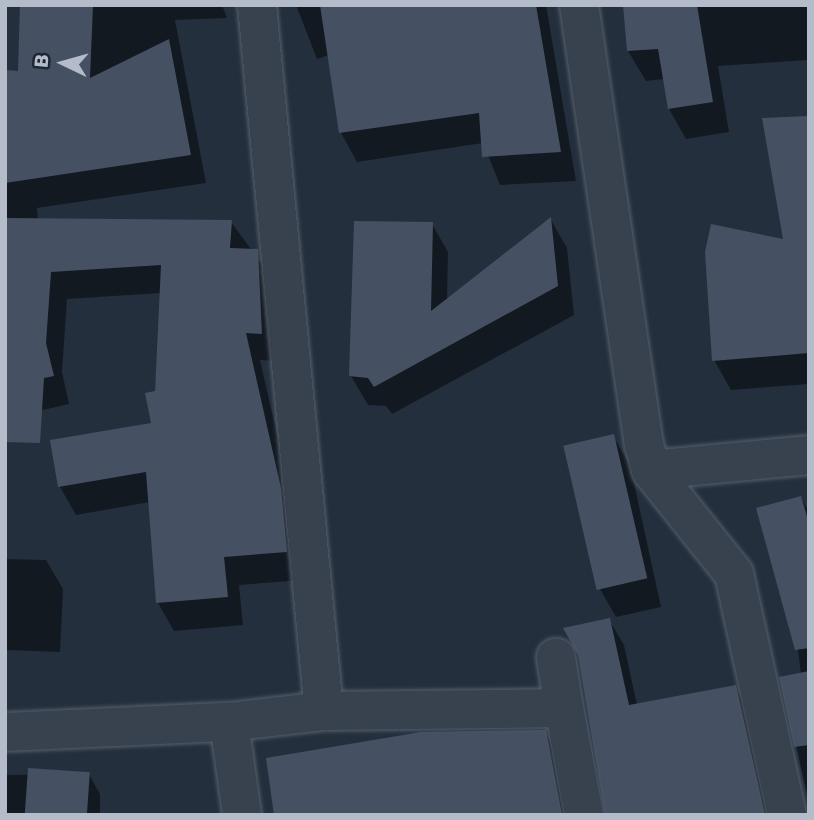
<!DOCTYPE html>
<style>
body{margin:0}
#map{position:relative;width:814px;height:820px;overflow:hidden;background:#242f3e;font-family:Rubik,sans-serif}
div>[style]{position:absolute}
.shadow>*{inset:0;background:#0007}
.building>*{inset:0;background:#455162;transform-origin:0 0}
.roads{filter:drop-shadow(0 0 2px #565f6c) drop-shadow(0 0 2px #565f6c)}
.minor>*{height:38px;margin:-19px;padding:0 19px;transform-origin:19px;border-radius:19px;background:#38414e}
span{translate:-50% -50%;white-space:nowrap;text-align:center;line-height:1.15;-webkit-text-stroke:5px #1d2633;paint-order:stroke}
.frame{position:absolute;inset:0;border:7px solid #b4bcc9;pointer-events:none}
.north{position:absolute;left:28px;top:28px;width:70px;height:70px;-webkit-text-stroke:5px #1d2633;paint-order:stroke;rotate:275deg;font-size:19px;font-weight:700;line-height:28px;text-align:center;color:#b4bcc9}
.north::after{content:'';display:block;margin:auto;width:24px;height:32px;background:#b4bcc9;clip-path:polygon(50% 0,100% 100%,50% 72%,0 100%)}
</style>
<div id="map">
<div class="shadow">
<div style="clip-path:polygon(22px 5px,222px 5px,227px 18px,175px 20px,206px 183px,37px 208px,38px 220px,231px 222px,273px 279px,277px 361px,260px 360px,296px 517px,302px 580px,239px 585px,243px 625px,174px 631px,158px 603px,150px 502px,76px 515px,60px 487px,52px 442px,153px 424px,161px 293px,67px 299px,62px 372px,69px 404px,21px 415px,5px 401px,5px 81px,20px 73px)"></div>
<div style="clip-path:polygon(296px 5px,546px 5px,576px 181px,500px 185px,483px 143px,357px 162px,341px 133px,329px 55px,317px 59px)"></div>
<div style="clip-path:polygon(625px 5px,809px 5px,809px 60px,718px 66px,729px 132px,686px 139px,669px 109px,664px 79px,646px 81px,628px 51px)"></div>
<div style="clip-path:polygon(809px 117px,809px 384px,731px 390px,714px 360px,785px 242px)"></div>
<div style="clip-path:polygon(551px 220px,567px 248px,574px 315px,392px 414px,386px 406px,368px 405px,351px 376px,432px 224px,448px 252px,447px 300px)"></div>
<div style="clip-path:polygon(613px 436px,630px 465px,661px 607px,616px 617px,600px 589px)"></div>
<div style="clip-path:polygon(801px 498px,809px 512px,809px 804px,781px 678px,801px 675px,793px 606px)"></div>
<div style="clip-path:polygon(5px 559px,46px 560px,63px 589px,60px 652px,7px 650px)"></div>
<div style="clip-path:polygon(609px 620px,624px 645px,637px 705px,735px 687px,750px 712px,772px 815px,607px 815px)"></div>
<div style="clip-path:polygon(545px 732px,560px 757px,570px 815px,276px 815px)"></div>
<div style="clip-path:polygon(89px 774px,100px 794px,100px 815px,5px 815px,5px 775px)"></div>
</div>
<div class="building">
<div style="clip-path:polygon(20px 5px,93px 5px,90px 78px,169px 39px,191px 155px,5px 183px,5px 70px,18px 71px)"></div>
<div style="clip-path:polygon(320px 5px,536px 5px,561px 152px,482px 157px,479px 113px,339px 133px)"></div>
<div style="clip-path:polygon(623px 5px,697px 5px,713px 102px,668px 109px,658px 49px,627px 51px)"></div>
<div style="clip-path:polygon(809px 116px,809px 353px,712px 361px,705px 252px,711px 224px,783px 239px,762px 118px)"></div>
<div style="clip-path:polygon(551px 217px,558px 286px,374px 387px,368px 378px,349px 376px,354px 221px,433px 222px,431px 311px)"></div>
<div style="clip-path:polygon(5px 218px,232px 220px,230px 248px,258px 249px,262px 334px,246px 333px,281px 488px,287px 552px,224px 557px,228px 597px,156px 603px,146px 472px,58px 487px,50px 440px,151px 423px,145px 393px,155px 391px,161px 265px,51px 272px,46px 343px,54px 376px,44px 378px,40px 443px,5px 442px)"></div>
<div style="left:614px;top:434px;width:148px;height:52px;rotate:77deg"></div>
<div style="clip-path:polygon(801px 496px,809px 523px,809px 648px,795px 650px,756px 508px)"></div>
<div style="clip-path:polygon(610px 618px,629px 705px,736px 685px,765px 815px,605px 815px,578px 655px,563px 628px)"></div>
<div style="clip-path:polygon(809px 671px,809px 745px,794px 747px,779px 677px)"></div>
<div style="clip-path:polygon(546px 730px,562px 815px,274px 815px,266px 758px,421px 732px)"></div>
<div style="left:28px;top:768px;width:62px;height:47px;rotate:4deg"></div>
</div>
<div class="roads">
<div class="minor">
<div style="left:257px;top:5px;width:709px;rotate:84.58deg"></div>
<div style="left:579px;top:5px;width:444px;rotate:81.6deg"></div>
<div style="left:644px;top:444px;width:27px;rotate:75deg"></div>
<div style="left:651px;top:470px;width:133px;rotate:51.4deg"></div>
<div style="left:734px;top:574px;width:247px;rotate:77.6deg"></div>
<div style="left:651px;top:470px;width:159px;rotate:-5.4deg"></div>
<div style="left:564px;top:708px;width:109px;rotate:79.4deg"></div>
<div style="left:229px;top:722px;width:94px;rotate:82deg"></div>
<div style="left:5px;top:732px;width:224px;rotate:-2.6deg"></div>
<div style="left:229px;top:722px;width:96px;rotate:-6.6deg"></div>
<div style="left:324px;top:711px;width:240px;rotate:-0.7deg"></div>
<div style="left:564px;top:708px;width:51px;rotate:-99.1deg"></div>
</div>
</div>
<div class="frame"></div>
<div class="north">B</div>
</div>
